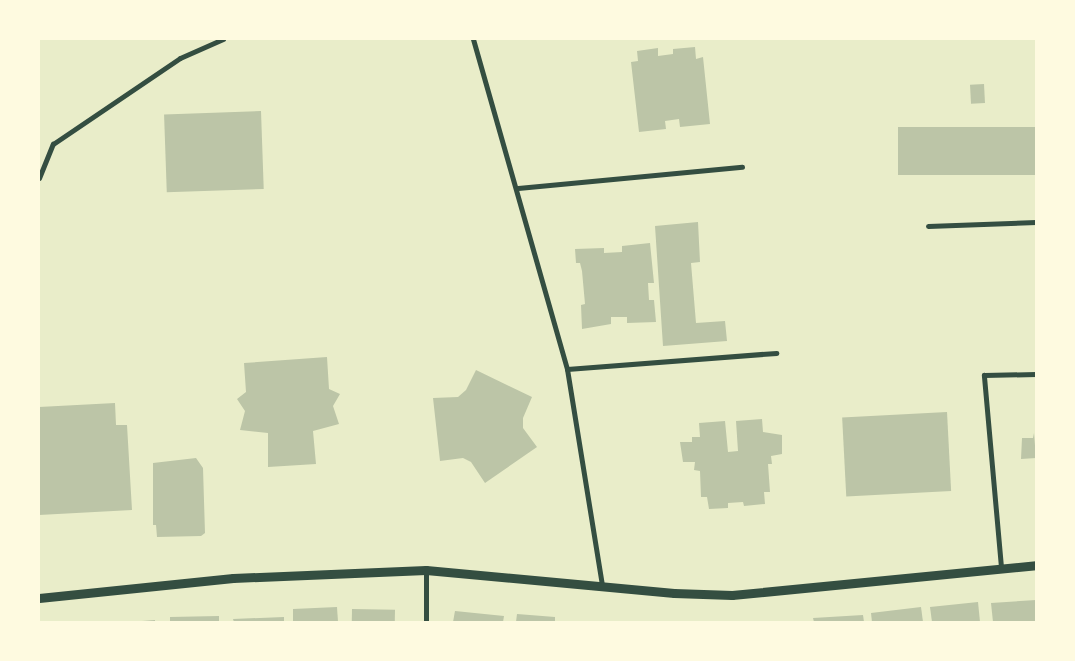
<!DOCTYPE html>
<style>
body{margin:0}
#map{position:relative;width:1075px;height:661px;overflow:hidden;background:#e9edc9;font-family:"DejaVu Sans",sans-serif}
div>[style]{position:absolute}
.building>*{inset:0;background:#bcc5a7;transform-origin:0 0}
.minor>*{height:5px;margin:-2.5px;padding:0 2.5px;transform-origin:2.5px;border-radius:2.5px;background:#344e41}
.tertiary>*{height:9px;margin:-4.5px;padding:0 4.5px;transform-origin:4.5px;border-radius:4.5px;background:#344e41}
span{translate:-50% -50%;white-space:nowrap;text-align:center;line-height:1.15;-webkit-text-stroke:4px #fefae0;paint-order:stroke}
.frame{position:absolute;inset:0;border:40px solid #fefae0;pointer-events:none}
</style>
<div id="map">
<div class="building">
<div style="clip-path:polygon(695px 47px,696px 59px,703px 57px,710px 124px,680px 127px,679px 119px,665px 121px,666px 129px,639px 132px,631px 62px,638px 61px,637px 51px,658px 48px,658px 56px,673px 54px,673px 49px)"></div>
<div style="left:984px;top:84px;width:19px;height:14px;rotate:87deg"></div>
<div style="left:261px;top:111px;width:78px;height:97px;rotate:88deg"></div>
<div style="left:1036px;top:127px;width:48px;height:138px;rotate:90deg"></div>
<div style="clip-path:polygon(698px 222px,700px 262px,691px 263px,696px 323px,725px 321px,727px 341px,663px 346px,655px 226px)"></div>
<div style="clip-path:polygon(650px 243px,654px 283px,648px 283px,649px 300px,654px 300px,656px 322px,627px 323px,627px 317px,611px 317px,611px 324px,582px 329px,581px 305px,585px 304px,582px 271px,580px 263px,576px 263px,575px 249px,604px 248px,604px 253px,622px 252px,622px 246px)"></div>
<div style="clip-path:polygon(327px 357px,329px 389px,340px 394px,333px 406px,339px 424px,313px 431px,316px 464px,268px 467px,268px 433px,240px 430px,245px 411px,237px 399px,246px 392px,244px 363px)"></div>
<div style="clip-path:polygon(476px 370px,532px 397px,523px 418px,523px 428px,537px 447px,485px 483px,471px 462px,463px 458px,440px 461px,433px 398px,458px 397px,466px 390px)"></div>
<div style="clip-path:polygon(115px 403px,116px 425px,127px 425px,132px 510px,39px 515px,39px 407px)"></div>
<div style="left:947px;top:412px;width:79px;height:105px;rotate:87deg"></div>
<div style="clip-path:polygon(762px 419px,763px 432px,782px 435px,782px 454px,771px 456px,772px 464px,768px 464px,770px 492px,764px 492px,765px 504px,744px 506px,743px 502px,728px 503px,728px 508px,709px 509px,707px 497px,701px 497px,700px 471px,694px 470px,695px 462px,683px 462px,680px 442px,692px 442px,692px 437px,700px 437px,699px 423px,725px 421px,728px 452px,738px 451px,736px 421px)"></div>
<div style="clip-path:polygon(1034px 433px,1036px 458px,1021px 459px,1022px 438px,1033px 438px)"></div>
<div style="clip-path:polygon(196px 458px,203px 468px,205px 533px,201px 536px,157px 537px,156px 525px,153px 525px,153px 463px)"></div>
<div style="clip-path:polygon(1036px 600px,1036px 622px,993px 622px,991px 603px)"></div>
<div style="clip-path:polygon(978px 602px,980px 622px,932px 622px,930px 607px)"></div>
<div style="clip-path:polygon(337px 607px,338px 622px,293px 622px,293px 609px)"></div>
<div style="clip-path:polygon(921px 607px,923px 622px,872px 622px,871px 613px)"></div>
<div style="left:352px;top:609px;width:43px;height:13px;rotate:1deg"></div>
<div style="clip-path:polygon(455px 611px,504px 616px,503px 622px,453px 622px)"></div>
<div style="clip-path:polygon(517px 614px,555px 617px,555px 622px,516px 622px)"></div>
<div style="clip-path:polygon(863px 615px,864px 622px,814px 622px,813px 618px)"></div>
<div style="clip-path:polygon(219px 616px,219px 622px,170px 622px,170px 617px)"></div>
<div style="clip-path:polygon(284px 617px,284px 622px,234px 622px,233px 619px)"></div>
<div style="clip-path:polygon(155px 620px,155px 622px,142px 622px,142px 621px)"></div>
</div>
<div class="minor">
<div style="left:473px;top:39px;width:343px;rotate:74.1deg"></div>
<div style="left:567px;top:369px;width:220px;rotate:80.8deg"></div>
<div style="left:39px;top:178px;width:37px;rotate:-68deg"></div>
<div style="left:53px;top:144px;width:153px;rotate:-34.1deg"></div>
<div style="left:180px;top:58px;width:47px;rotate:-23.8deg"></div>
<div style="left:518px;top:188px;width:225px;rotate:-5.4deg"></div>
<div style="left:928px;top:226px;width:108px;rotate:-2.1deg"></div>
<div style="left:567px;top:369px;width:210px;rotate:-4.4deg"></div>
<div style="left:1001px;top:567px;width:193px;rotate:-95.1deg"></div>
<div style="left:984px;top:375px;width:52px;rotate:-1.1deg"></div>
<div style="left:426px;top:622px;width:52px;rotate:-90deg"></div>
</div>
<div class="tertiary">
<div style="left:39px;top:598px;width:195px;rotate:-5.9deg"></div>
<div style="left:233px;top:578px;width:193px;rotate:-2.4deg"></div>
<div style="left:426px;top:570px;width:249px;rotate:5.3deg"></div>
<div style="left:674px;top:593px;width:58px;rotate:2deg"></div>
<div style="left:732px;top:595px;width:305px;rotate:-5.6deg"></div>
</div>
<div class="frame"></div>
</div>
